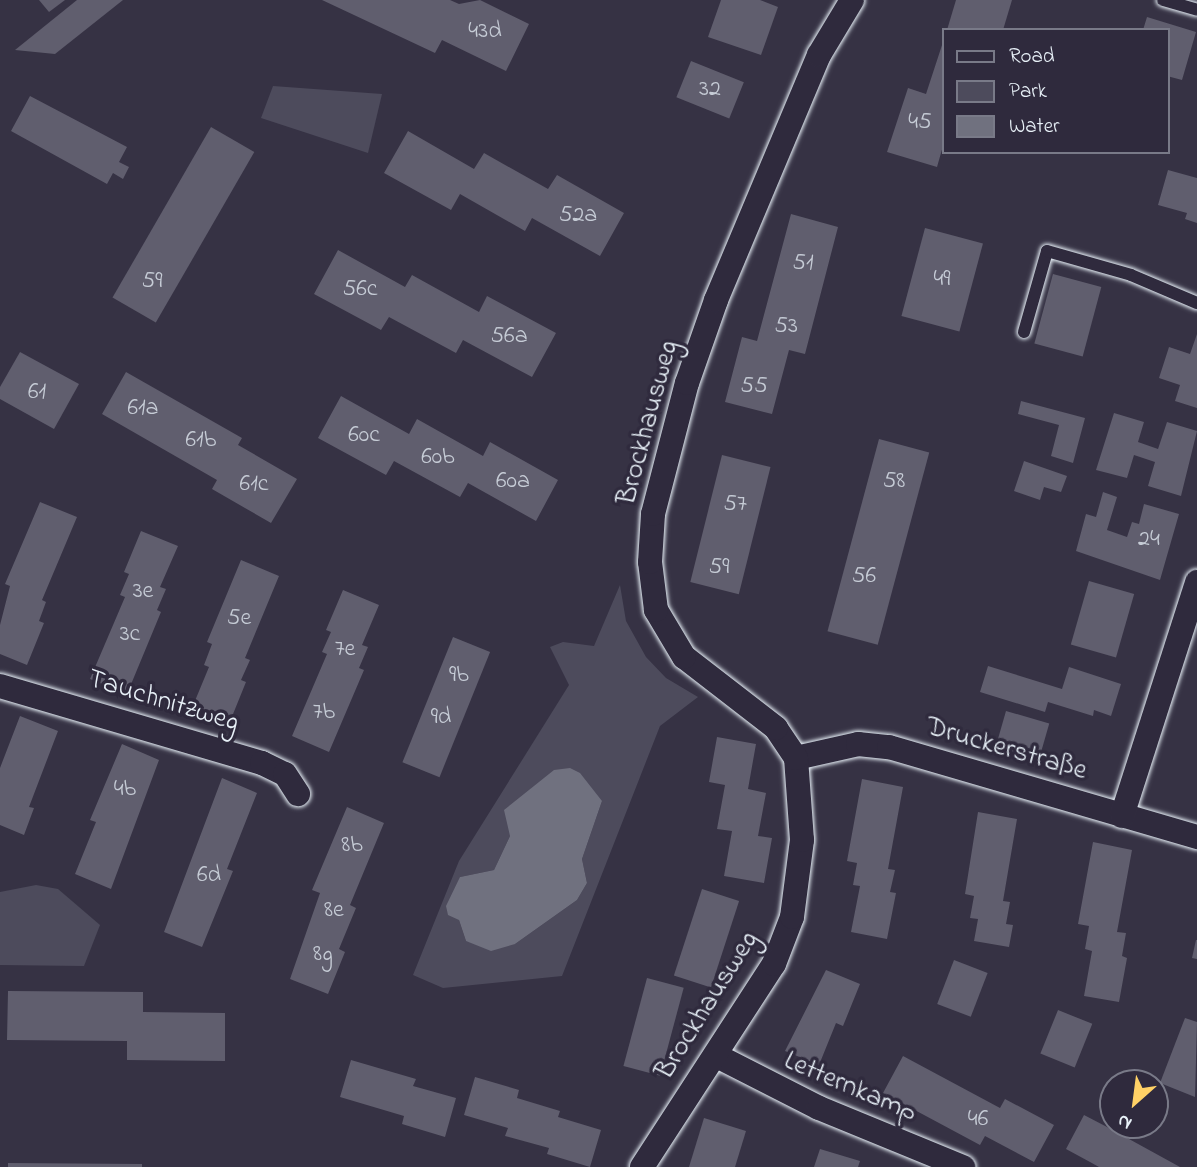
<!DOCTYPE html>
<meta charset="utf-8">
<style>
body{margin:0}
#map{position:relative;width:1197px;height:1167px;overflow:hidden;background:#363244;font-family:"Indie Flower",sans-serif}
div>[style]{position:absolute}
.green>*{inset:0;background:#4d4b5c}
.water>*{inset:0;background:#70717f}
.building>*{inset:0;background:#605e6e;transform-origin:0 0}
.roads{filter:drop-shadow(0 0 2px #e8f1f8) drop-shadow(0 0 2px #e8f1f8)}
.lane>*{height:12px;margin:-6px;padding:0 6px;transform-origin:6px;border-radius:6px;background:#2f2a3d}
.street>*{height:24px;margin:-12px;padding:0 12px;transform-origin:12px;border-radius:12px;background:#2f2a3d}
span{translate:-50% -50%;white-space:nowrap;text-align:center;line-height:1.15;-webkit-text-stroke:7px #2f2a3d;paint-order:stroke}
.number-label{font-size:24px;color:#c6ccd6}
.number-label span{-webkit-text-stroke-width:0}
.street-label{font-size:28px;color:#e8f1f8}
.legend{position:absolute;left:942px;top:28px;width:228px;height:126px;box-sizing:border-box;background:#2f2a3d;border:2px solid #797a88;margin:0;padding:9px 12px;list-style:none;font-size:21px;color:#e8f1f8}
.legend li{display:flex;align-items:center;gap:14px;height:35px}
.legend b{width:35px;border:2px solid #797a88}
.north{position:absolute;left:1099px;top:1069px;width:70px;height:70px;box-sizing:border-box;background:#2f2a3d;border:2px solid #797a88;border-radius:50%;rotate:208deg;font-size:19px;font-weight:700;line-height:28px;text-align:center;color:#e8f1f8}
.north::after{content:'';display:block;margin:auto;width:24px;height:32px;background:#ffd166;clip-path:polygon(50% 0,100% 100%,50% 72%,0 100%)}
</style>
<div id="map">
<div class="green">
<div style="clip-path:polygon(273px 86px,382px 94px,368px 153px,261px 118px)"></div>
<div style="clip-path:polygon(evenodd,620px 585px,626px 621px,646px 657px,666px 678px,698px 697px,660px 726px,562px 976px,443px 988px,413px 975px,459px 861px,569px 685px,550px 647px,563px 642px,594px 646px,620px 585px,602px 801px,582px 859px,587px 883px,577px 900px,515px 944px,466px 941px,459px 920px,460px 877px,494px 870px,510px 836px,602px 801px)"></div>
<div style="clip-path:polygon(36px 885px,58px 889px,100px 925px,84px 966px,0 965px,0 892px)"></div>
</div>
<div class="water">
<div style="clip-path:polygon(570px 768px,580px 773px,602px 801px,582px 859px,587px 883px,577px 900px,515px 944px,491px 951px,466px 941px,459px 920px,448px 915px,446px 906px,460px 877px,494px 870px,510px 836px,504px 810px,554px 770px)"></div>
</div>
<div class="building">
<div style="clip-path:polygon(39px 0,65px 0,49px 12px)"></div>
<div style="clip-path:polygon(77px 0,123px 0,55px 54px,15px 50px)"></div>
<div style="clip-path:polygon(322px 0,450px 0,459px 4px,480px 0,529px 24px,506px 71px,442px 40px,435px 53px)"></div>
<div style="clip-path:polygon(721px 0,760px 0,778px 7px,761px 55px,708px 37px)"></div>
<div style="clip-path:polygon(956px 0,1012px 0,1003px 30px,947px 30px)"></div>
<div style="clip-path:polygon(1147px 17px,1196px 32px,1182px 80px,1167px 76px,1167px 30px,1143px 30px)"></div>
<div style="clip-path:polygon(943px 42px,943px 146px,937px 167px,887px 152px,908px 88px,926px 94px)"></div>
<div style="left:691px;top:61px;width:57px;height:39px;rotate:22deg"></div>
<div style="clip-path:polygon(30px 96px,127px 147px,119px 162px,129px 167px,123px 179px,113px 173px,107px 184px,11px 131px)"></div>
<div style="left:211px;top:127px;width:50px;height:197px;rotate:30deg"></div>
<div style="clip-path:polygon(408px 131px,474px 169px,484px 153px,548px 189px,557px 175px,624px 213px,600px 256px,532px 218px,525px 231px,460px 194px,451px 210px,384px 173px)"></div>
<div style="clip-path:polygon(1168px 170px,1197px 178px,1197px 223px,1185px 219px,1187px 213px,1158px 205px)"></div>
<div style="clip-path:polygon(791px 214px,838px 227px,805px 354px,789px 350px,772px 414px,725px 402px,742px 337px,757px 341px)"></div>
<div style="left:925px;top:228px;width:60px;height:91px;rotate:15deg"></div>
<div style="clip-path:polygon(338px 250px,405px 287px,412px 275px,479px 312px,487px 296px,556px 333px,532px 377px,463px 340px,456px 353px,389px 317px,381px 330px,314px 294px)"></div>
<div style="left:1053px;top:274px;width:50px;height:72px;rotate:15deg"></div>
<div style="clip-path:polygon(1197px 334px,1197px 408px,1175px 401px,1180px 385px,1159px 378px,1169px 347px,1190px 354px)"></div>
<div style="clip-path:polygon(20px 352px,79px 384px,54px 429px,0 399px,0 387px)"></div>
<div style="clip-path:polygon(126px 372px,242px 438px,238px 445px,297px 479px,271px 523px,212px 489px,217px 480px,102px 414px)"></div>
<div style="clip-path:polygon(341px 396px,409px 434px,417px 419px,483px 456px,490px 442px,558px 480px,536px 521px,468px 483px,460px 497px,394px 461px,386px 475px,318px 438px)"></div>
<div style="clip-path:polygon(1021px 401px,1085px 418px,1073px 463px,1051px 456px,1059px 425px,1018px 414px)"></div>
<div style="clip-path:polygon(1114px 413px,1144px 422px,1138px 442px,1158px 449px,1167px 422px,1197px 431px,1181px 496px,1148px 486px,1155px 462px,1134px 455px,1127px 478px,1096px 470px)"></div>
<div style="left:879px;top:439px;width:52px;height:199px;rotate:15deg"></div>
<div style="left:722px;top:455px;width:50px;height:131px;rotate:14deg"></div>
<div style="clip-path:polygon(1024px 461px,1067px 476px,1061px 492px,1044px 487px,1040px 500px,1014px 491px)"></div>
<div style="clip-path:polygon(1103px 492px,1117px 497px,1107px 530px,1127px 537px,1132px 522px,1139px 524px,1144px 504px,1179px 514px,1160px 580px,1076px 551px,1086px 514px,1096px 517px)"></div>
<div style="clip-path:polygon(40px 502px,77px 517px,42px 600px,46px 602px,39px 621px,44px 623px,27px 665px,0 654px,0 625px,10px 586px,5px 584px)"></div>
<div style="clip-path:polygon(141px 531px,178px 546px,160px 587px,166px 589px,157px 610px,161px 612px,127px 694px,90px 679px,125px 597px,120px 595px,129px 574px,124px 572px)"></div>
<div style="clip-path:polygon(241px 560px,279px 576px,245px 658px,250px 660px,241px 680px,246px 682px,229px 724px,192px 708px,209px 667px,204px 665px,212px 644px,207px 642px)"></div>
<div style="left:1089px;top:581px;width:47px;height:66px;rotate:16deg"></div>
<div style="clip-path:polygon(343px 590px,379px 605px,362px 645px,368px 647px,359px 668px,364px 670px,329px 752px,292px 736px,327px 654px,322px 652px,331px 632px,326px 630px)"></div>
<div style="left:453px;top:637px;width:40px;height:135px;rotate:22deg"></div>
<div style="clip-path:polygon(988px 666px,1062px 689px,1069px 667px,1121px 684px,1111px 716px,1094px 710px,1093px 716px,1048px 702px,1045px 712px,980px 692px)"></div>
<div style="left:1006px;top:711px;width:45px;height:37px;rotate:16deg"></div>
<div style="clip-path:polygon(20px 716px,58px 731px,29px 807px,34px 808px,24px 835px,0 825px,0 768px)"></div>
<div style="clip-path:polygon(717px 737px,756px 744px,748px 789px,766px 793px,758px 836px,772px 838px,764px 883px,724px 876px,732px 831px,717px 829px,725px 785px,709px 782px)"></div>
<div style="clip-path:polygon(122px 744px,159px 760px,111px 889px,75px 874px,96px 822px,90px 820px)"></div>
<div style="clip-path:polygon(222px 778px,257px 793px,227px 869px,233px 871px,202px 947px,164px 932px)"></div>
<div style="clip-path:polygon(862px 779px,903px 787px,888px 869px,895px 870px,890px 892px,896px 893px,887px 939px,851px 932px,860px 886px,853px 885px,857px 863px,847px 861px)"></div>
<div style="clip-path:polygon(347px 807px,384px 823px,350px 905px,356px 908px,339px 949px,345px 952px,328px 994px,290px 979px,320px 893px,312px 890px)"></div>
<div style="clip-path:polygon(978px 812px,1017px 819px,1003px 901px,1010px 902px,1006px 924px,1013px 925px,1009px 947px,974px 941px,978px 919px,970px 918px,974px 896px,965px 894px)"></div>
<div style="clip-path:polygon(1093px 842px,1132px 850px,1117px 932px,1126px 933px,1122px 956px,1127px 958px,1119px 1002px,1084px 996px,1092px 951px,1085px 949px,1089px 926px,1078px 924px)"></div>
<div style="left:702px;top:889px;width:39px;height:91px;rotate:18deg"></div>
<div style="clip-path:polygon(1196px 940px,1197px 940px,1197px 959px,1192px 958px)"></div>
<div style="left:954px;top:960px;width:36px;height:47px;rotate:21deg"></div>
<div style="clip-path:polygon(826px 970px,860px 984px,843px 1026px,836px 1023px,819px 1065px,785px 1051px)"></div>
<div style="left:647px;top:978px;width:38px;height:91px;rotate:15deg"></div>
<div style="clip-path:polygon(8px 991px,143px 992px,143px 1012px,225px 1013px,225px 1061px,127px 1060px,127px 1041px,7px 1040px)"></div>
<div style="left:1058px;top:1010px;width:37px;height:47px;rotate:22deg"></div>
<div style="clip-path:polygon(1185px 1018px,1197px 1022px,1195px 1097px,1160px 1083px)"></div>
<div style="clip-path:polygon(903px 1056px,1000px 1108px,1005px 1099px,1054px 1125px,1034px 1162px,985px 1136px,980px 1145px,883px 1093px)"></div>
<div style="clip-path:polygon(351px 1060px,416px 1079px,413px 1086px,456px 1098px,445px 1137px,402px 1124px,404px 1116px,340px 1097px)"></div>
<div style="clip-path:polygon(475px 1077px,519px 1090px,517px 1098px,560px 1111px,558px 1117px,601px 1130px,590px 1167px,547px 1154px,549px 1148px,505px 1136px,508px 1128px,464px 1115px)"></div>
<div style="clip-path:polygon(1084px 1115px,1109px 1128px,1180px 1167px,1099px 1167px,1090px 1162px,1066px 1149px)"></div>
<div style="clip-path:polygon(704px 1118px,746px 1131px,735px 1167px,689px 1167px)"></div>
<div style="clip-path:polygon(820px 1149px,860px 1161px,858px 1167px,814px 1167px)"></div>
<div style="clip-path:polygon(8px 1163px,142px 1164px,142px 1167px,8px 1167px)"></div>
</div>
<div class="roads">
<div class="lane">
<div style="left:1163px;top:0;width:35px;rotate:16deg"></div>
<div style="left:1024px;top:332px;width:84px;rotate:-74.1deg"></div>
<div style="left:1047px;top:251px;width:87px;rotate:15.9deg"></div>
<div style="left:1131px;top:275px;width:72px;rotate:23deg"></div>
</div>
<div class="street">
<div style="left:0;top:686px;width:273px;rotate:16.4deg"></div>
<div style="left:262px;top:763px;width:25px;rotate:26deg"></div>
<div style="left:285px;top:774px;width:24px;rotate:57deg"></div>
<div style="left:796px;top:758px;width:64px;rotate:-12.7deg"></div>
<div style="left:858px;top:744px;width:31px;rotate:6deg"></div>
<div style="left:889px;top:747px;width:321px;rotate:16.3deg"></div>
<div style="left:1122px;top:816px;width:246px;rotate:-72.2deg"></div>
<div style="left:717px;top:1056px;width:114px;rotate:27deg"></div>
<div style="left:819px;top:1108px;width:156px;rotate:22.3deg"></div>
<div style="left:642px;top:1167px;width:242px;rotate:-57deg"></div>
<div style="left:774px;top:964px;width:50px;rotate:-69deg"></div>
<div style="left:792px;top:917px;width:78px;rotate:-82.6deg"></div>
<div style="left:802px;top:840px;width:82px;rotate:-94.2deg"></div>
<div style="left:796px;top:758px;width:36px;rotate:-124deg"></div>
<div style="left:776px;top:728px;width:116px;rotate:-142.3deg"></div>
<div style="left:684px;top:657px;width:55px;rotate:-120.8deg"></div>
<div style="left:656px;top:610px;width:48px;rotate:-97.1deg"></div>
<div style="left:650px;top:562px;width:48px;rotate:-86.4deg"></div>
<div style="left:653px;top:514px;width:135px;rotate:-75.5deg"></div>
<div style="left:687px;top:383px;width:88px;rotate:-70.7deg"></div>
<div style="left:716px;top:300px;width:266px;rotate:-67.2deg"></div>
<div style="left:819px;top:55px;width:64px;rotate:-59deg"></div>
</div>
</div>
<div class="number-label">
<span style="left:485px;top:32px">43d</span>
<span style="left:710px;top:90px">32</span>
<span style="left:920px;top:123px">45</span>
<span style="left:578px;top:216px">52a</span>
<span style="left:803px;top:264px">51</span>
<span style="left:942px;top:280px">49</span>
<span style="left:152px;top:282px">59</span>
<span style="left:360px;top:290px">56c</span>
<span style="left:786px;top:327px">53</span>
<span style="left:509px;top:337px">56a</span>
<span style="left:754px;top:387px">55</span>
<span style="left:37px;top:393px">61</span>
<span style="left:143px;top:409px">61a</span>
<span style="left:364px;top:436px">60c</span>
<span style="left:201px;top:441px">61b</span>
<span style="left:438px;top:458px">60b</span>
<span style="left:513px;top:482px">60a</span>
<span style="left:894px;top:482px">58</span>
<span style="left:254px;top:485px">61c</span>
<span style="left:735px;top:505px">57</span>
<span style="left:1149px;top:540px">24</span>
<span style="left:719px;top:568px">59</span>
<span style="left:864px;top:577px">56</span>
<span style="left:143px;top:592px">3e</span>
<span style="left:239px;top:619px">5e</span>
<span style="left:130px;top:635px">3c</span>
<span style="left:345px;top:650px">7e</span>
<span style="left:459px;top:676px">9b</span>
<span style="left:324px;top:713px">7b</span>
<span style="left:441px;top:718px">9d</span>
<span style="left:125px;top:790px">4b</span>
<span style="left:352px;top:846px">8b</span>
<span style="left:209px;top:876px">6d</span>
<span style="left:334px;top:911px">8e</span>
<span style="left:323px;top:955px">8g</span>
<span style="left:978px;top:1120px">46</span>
</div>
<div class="street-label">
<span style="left:649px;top:423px;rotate:-75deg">Brockhausweg</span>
<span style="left:163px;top:702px;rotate:17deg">Tauchnitzweg</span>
<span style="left:1006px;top:750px;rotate:16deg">Druckerstraße</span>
<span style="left:708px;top:1006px;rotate:-58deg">Brockhausweg</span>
<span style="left:850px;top:1088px;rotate:23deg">Letternkamp</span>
</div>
<ul class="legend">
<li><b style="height:9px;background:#2f2a3d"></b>Road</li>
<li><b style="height:19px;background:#4d4b5c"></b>Park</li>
<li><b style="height:19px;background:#70717f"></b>Water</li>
</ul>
<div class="north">N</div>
</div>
